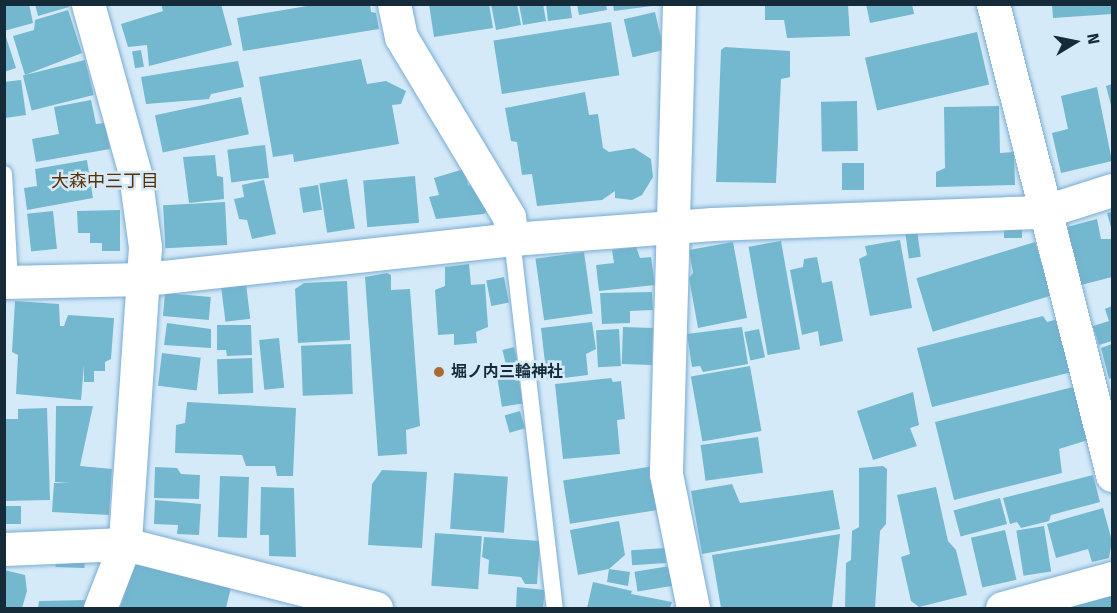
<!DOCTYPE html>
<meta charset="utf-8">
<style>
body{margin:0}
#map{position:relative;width:1117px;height:613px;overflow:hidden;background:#d5eaf9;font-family:"Fira Sans","Noto Sans JP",sans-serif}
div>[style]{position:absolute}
.building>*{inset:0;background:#73b8ce;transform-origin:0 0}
.roads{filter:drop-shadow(0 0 2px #79acd2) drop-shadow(0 0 2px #79acd2)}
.service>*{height:16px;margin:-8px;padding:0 8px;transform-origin:8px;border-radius:8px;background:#fff}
.minor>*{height:33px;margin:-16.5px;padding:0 16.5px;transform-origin:16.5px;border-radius:16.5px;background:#fff}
.dots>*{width:16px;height:16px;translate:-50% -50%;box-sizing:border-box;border:3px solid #d5eaf9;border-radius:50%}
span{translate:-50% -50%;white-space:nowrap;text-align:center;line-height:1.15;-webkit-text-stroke:5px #d5eaf9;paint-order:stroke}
.poi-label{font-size:16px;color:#162b39;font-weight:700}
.left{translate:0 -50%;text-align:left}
.neighbourhood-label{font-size:18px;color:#593003}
.frame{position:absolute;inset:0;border:6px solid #162b39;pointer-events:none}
.north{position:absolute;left:1045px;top:12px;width:60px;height:60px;-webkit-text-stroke:4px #d5eaf9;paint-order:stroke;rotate:80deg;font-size:16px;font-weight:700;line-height:24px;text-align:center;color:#162b39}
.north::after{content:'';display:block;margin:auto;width:21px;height:27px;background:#162b39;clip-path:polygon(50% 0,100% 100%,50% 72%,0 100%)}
</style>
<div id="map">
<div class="building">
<div style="clip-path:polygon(4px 4px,29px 4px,33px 23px,4px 31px)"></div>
<div style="clip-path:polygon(35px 4px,68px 4px,69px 7px,38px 16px)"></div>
<div style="clip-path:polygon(161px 4px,221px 4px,232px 45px,149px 66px,147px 45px,128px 47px,121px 24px,163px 11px)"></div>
<div style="clip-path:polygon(319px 4px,370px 4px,371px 12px,376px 13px,379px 29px,243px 51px,237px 18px)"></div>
<div style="clip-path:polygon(429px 4px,489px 4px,493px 28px,434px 37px)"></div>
<div style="clip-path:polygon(491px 4px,517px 4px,521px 25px,496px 30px)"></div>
<div style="clip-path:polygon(519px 4px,543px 4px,546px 21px,523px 25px)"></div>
<div style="clip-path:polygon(546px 4px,570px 4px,572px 18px,548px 21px)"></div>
<div style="clip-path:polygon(577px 4px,606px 4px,607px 10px,579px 15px)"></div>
<div style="clip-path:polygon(613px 4px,652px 4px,652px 6px,614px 11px)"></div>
<div style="clip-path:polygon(866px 4px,912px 4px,914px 14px,870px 23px)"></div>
<div style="clip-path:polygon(1052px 4px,1112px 4px,1112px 14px,1053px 18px)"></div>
<div style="clip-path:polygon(765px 5px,848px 5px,850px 36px,787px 38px,784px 20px,765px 20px)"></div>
<div style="clip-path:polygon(68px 10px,82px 53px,25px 75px,13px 36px,34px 30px,35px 20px)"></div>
<div style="left:655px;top:12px;width:39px;height:32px;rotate:77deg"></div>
<div style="left:611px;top:22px;width:54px;height:119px;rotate:81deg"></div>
<div style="left:977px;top:32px;width:54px;height:115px;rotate:77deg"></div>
<div style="clip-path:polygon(5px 34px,16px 68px,4px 72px,4px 35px)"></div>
<div style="clip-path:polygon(725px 47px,790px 51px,790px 77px,781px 79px,776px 183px,716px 182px,721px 50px)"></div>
<div style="left:141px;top:50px;width:17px;height:9px;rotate:80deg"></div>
<div style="clip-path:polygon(361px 59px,367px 84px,386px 81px,406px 91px,401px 104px,392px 105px,399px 144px,294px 162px,293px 154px,273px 157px,259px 77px)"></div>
<div style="left:85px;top:60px;width:36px;height:64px;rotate:76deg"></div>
<div style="clip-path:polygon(238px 61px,244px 87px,211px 94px,209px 99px,146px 104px,141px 77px)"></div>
<div style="clip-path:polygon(21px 80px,26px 115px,5px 118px,4px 82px)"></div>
<div style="clip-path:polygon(1112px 84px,1112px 109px,1106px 86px)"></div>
<div style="clip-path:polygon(1097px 87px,1112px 161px,1061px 173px,1052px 133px,1068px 129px,1061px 96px)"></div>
<div style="clip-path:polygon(585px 92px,589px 115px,598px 114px,603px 148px,609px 152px,634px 148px,651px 159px,653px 177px,642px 195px,632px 200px,615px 198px,615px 191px,602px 200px,537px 206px,532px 174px,522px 175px,517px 142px,511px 141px,505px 108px)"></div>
<div style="left:241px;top:97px;width:38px;height:88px;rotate:78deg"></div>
<div style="clip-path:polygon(91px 100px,96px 124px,105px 123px,110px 149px,36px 162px,32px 139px,59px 134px,54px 107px)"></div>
<div style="left:857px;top:101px;width:50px;height:36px;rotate:89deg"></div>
<div style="clip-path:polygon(999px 106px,1000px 153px,1014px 152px,1015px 185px,936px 187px,936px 172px,945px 168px,944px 107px)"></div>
<div style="left:265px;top:145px;width:33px;height:38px;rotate:83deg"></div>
<div style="clip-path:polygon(215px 155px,217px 176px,223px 177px,224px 199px,189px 203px,183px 157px)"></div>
<div style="clip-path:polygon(87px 160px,93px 198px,27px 210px,24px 188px,37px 186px,35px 169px)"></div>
<div style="left:864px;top:163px;width:27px;height:22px;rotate:90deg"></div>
<div style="clip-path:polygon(464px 169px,468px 185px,476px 187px,488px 210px,484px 214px,436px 219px,429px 197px,439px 195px,434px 178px)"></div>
<div style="left:415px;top:176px;width:47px;height:52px;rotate:85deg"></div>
<div style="left:347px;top:179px;width:50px;height:28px;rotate:81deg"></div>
<div style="clip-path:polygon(264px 180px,276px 234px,252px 239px,247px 220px,239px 219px,234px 199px,244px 197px,242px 185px)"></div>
<div style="left:318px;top:185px;width:25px;height:19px;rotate:81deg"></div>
<div style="left:225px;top:202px;width:43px;height:62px;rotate:87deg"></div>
<div style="clip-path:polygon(120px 210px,120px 251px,102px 251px,102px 243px,90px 243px,90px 233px,78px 233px,77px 211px)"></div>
<div style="left:53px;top:211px;width:38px;height:26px;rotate:84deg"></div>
<div style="clip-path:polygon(1112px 212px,1112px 231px,1107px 213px)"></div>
<div style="clip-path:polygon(1097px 219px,1101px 239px,1112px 239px,1112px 277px,1081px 285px,1067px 227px)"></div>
<div style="left:1004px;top:226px;width:18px;height:12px"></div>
<div style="left:917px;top:230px;width:27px;height:12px;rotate:82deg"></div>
<div style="clip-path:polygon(900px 240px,912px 308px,870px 316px,859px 259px,867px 255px,865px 246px)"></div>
<div style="left:781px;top:241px;width:110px;height:33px;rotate:80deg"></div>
<div style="clip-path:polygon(733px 242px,747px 318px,698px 328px,689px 278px,693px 273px,689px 250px)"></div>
<div style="left:1035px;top:242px;width:56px;height:124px;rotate:73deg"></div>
<div style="clip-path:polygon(636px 247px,640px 258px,651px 257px,655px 285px,599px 291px,596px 265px,614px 263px,612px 250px)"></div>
<div style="left:584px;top:252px;width:62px;height:49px;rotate:82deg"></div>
<div style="clip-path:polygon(817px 257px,822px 283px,832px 281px,843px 341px,820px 346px,818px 331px,802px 335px,790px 270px,803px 267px,804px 259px)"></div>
<div style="clip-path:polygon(469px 264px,471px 285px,485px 284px,488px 327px,476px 332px,477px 343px,454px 345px,454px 334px,438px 335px,435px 290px,445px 286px,445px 267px)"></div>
<div style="clip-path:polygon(387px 273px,391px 275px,391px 290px,410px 289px,420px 426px,406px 430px,407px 454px,378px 456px,365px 277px)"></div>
<div style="left:504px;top:277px;width:26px;height:18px;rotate:79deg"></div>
<div style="clip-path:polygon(347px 281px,350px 340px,298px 343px,295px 289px,304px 283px)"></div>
<div style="left:246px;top:284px;width:35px;height:25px;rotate:83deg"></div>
<div style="clip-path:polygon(652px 292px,653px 310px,630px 311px,630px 323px,602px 324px,600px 293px)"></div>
<div style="left:165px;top:293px;width:46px;height:23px;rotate:5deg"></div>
<div style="clip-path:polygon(15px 301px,59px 304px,60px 326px,64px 326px,68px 315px,114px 318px,111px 359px,105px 362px,105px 371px,94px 371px,94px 382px,84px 382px,84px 365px,81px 400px,16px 394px,18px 355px,12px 352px)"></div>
<div style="clip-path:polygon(1112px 306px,1112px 341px,1099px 345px,1093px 326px,1109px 321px,1105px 309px)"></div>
<div style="clip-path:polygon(1043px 316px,1047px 322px,1058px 319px,1072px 372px,932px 407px,917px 348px)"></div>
<div style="clip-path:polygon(592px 322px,596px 349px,586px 354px,588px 375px,547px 380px,541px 328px)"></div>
<div style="clip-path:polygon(167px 323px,211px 329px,211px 348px,164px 345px)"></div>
<div style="clip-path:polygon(217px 325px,251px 325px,252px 355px,227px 356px,226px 350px,217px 350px)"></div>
<div style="left:623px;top:327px;width:30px;height:37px;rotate:2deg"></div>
<div style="clip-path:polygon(742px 327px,748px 364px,703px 372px,700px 366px,692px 367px,687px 334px)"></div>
<div style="left:619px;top:329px;width:37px;height:23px;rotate:87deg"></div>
<div style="left:759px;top:329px;width:29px;height:15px;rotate:78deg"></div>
<div style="left:279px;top:338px;width:50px;height:20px;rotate:84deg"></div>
<div style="left:351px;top:344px;width:50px;height:50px;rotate:88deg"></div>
<div style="clip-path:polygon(1112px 344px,1112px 378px,1109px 379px,1101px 348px)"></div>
<div style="left:514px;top:347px;width:16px;height:12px;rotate:76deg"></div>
<div style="left:162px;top:353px;width:39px;height:33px;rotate:7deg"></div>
<div style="left:252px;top:358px;width:35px;height:35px;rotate:88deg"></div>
<div style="left:750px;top:366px;width:66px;height:60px;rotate:80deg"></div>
<div style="left:517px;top:368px;width:36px;height:21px;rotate:81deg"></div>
<div style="clip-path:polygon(611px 378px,613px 382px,621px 381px,625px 419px,617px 420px,620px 454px,563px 459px,555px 384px)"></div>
<div style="clip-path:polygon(1073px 387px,1088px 440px,1059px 449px,1062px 473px,954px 500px,935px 422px)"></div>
<div style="clip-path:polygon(913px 392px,919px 425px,910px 428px,917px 446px,873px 460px,857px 411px)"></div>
<div style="clip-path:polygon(187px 402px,296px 408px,293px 476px,277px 476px,275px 466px,246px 466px,242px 455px,175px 453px,176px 425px,185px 423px)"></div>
<div style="clip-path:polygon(56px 406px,93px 406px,80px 466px,112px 469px,109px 515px,52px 512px,54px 483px,70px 483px,55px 482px)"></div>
<div style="clip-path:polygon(47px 408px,50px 500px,4px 501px,4px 419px,18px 419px,18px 409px)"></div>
<div style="left:520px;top:411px;width:18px;height:16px;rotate:74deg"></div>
<div style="left:758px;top:437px;width:36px;height:58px;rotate:82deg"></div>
<div style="left:654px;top:466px;width:44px;height:92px;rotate:81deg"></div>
<div style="clip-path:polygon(883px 466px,887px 469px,886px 524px,880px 531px,875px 608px,845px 608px,846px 563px,851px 560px,852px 531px,859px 527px,859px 468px)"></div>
<div style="clip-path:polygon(155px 467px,177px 468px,181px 474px,200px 475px,199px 499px,154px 498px)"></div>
<div style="clip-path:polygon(382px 470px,427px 472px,422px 548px,368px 545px,372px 484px)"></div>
<div style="left:454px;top:473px;width:54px;height:56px;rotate:4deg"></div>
<div style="clip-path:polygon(1093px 475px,1100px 502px,1051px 515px,1049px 521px,1021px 528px,1017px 522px,1010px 524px,1003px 498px)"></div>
<div style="left:220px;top:476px;width:29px;height:61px;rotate:2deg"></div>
<div style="clip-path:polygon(732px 484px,740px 503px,833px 490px,840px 529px,702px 554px,691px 491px)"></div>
<div style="clip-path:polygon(261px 487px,294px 488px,296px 557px,269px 556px,269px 535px,260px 535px)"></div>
<div style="clip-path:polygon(936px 487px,948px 541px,956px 550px,967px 595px,919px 607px,911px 601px,901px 557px,910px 554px,897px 495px)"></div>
<div style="left:1000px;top:498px;width:27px;height:48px;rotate:75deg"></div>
<div style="clip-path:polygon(155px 500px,201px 504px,199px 535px,177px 534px,178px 525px,154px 524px)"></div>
<div style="left:6px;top:506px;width:15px;height:18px"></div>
<div style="clip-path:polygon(1103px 508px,1112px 541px,1109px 558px,1092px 562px,1088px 549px,1056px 558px,1047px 524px)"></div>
<div style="clip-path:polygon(619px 521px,625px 555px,609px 569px,630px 572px,628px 586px,607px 582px,609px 569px,578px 575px,570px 530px)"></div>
<div style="left:1044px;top:526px;width:46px;height:28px;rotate:81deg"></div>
<div style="left:1005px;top:530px;width:51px;height:35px;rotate:77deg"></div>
<div style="left:435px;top:533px;width:47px;height:53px;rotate:4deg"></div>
<div style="clip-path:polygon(840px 534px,832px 608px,721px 608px,712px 555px)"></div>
<div style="clip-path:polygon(484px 537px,540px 541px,537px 584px,525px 584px,521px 577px,488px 574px,489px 560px,482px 557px)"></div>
<div style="left:665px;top:548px;width:15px;height:34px;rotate:86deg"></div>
<div style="left:56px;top:554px;width:29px;height:13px;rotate:2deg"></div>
<div style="clip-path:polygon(137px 558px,232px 583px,226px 608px,120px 608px)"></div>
<div style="left:670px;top:566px;width:20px;height:36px;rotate:81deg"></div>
<div style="clip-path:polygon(4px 570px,25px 575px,27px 591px,22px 608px,4px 608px)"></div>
<div style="clip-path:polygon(593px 582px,632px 591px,631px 594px,672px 602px,670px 608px,587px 608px)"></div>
<div style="clip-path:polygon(517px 587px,545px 590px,543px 608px,516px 608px)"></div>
<div style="clip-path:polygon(1112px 593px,1112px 608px,1072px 608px,1070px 600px)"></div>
<div style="clip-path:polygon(89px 600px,86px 608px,38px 608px,39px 601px)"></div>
</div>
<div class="roads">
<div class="service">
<div style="left:4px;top:174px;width:108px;rotate:86.8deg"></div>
<div style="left:512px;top:239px;width:371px;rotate:83.4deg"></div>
</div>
<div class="minor">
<div style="left:88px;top:4px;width:176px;rotate:74.5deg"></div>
<div style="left:135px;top:174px;width:74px;rotate:82.2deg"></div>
<div style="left:145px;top:247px;width:298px;rotate:93.9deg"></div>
<div style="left:125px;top:544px;width:69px;rotate:111.3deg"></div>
<div style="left:394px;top:4px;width:34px;rotate:78deg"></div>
<div style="left:401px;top:37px;width:210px;rotate:59deg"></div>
<div style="left:509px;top:217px;width:22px;rotate:82deg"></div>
<div style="left:679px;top:4px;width:470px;rotate:91.6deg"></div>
<div style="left:666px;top:474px;width:137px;rotate:78.6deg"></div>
<div style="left:993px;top:4px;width:486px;rotate:75.8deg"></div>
<div style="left:4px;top:282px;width:141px;rotate:-1.2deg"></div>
<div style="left:145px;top:279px;width:369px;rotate:-6.2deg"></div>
<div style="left:512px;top:239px;width:201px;rotate:-4.3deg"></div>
<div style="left:712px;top:224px;width:331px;rotate:-2.1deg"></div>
<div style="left:1043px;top:212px;width:72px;rotate:-17.7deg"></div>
<div style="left:4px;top:549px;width:121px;rotate:-2.4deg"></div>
<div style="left:125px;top:544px;width:259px;rotate:14.3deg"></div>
<div style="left:1002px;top:608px;width:114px;rotate:-15.3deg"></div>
</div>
</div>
<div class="dots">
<div style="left:439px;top:372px;background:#a96b31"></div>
</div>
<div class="poi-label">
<span class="left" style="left:451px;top:372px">堀ノ内三輪神社</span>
</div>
<div class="neighbourhood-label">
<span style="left:105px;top:181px">大森中三丁目</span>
</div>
<div class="frame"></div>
<div class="north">N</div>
</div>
